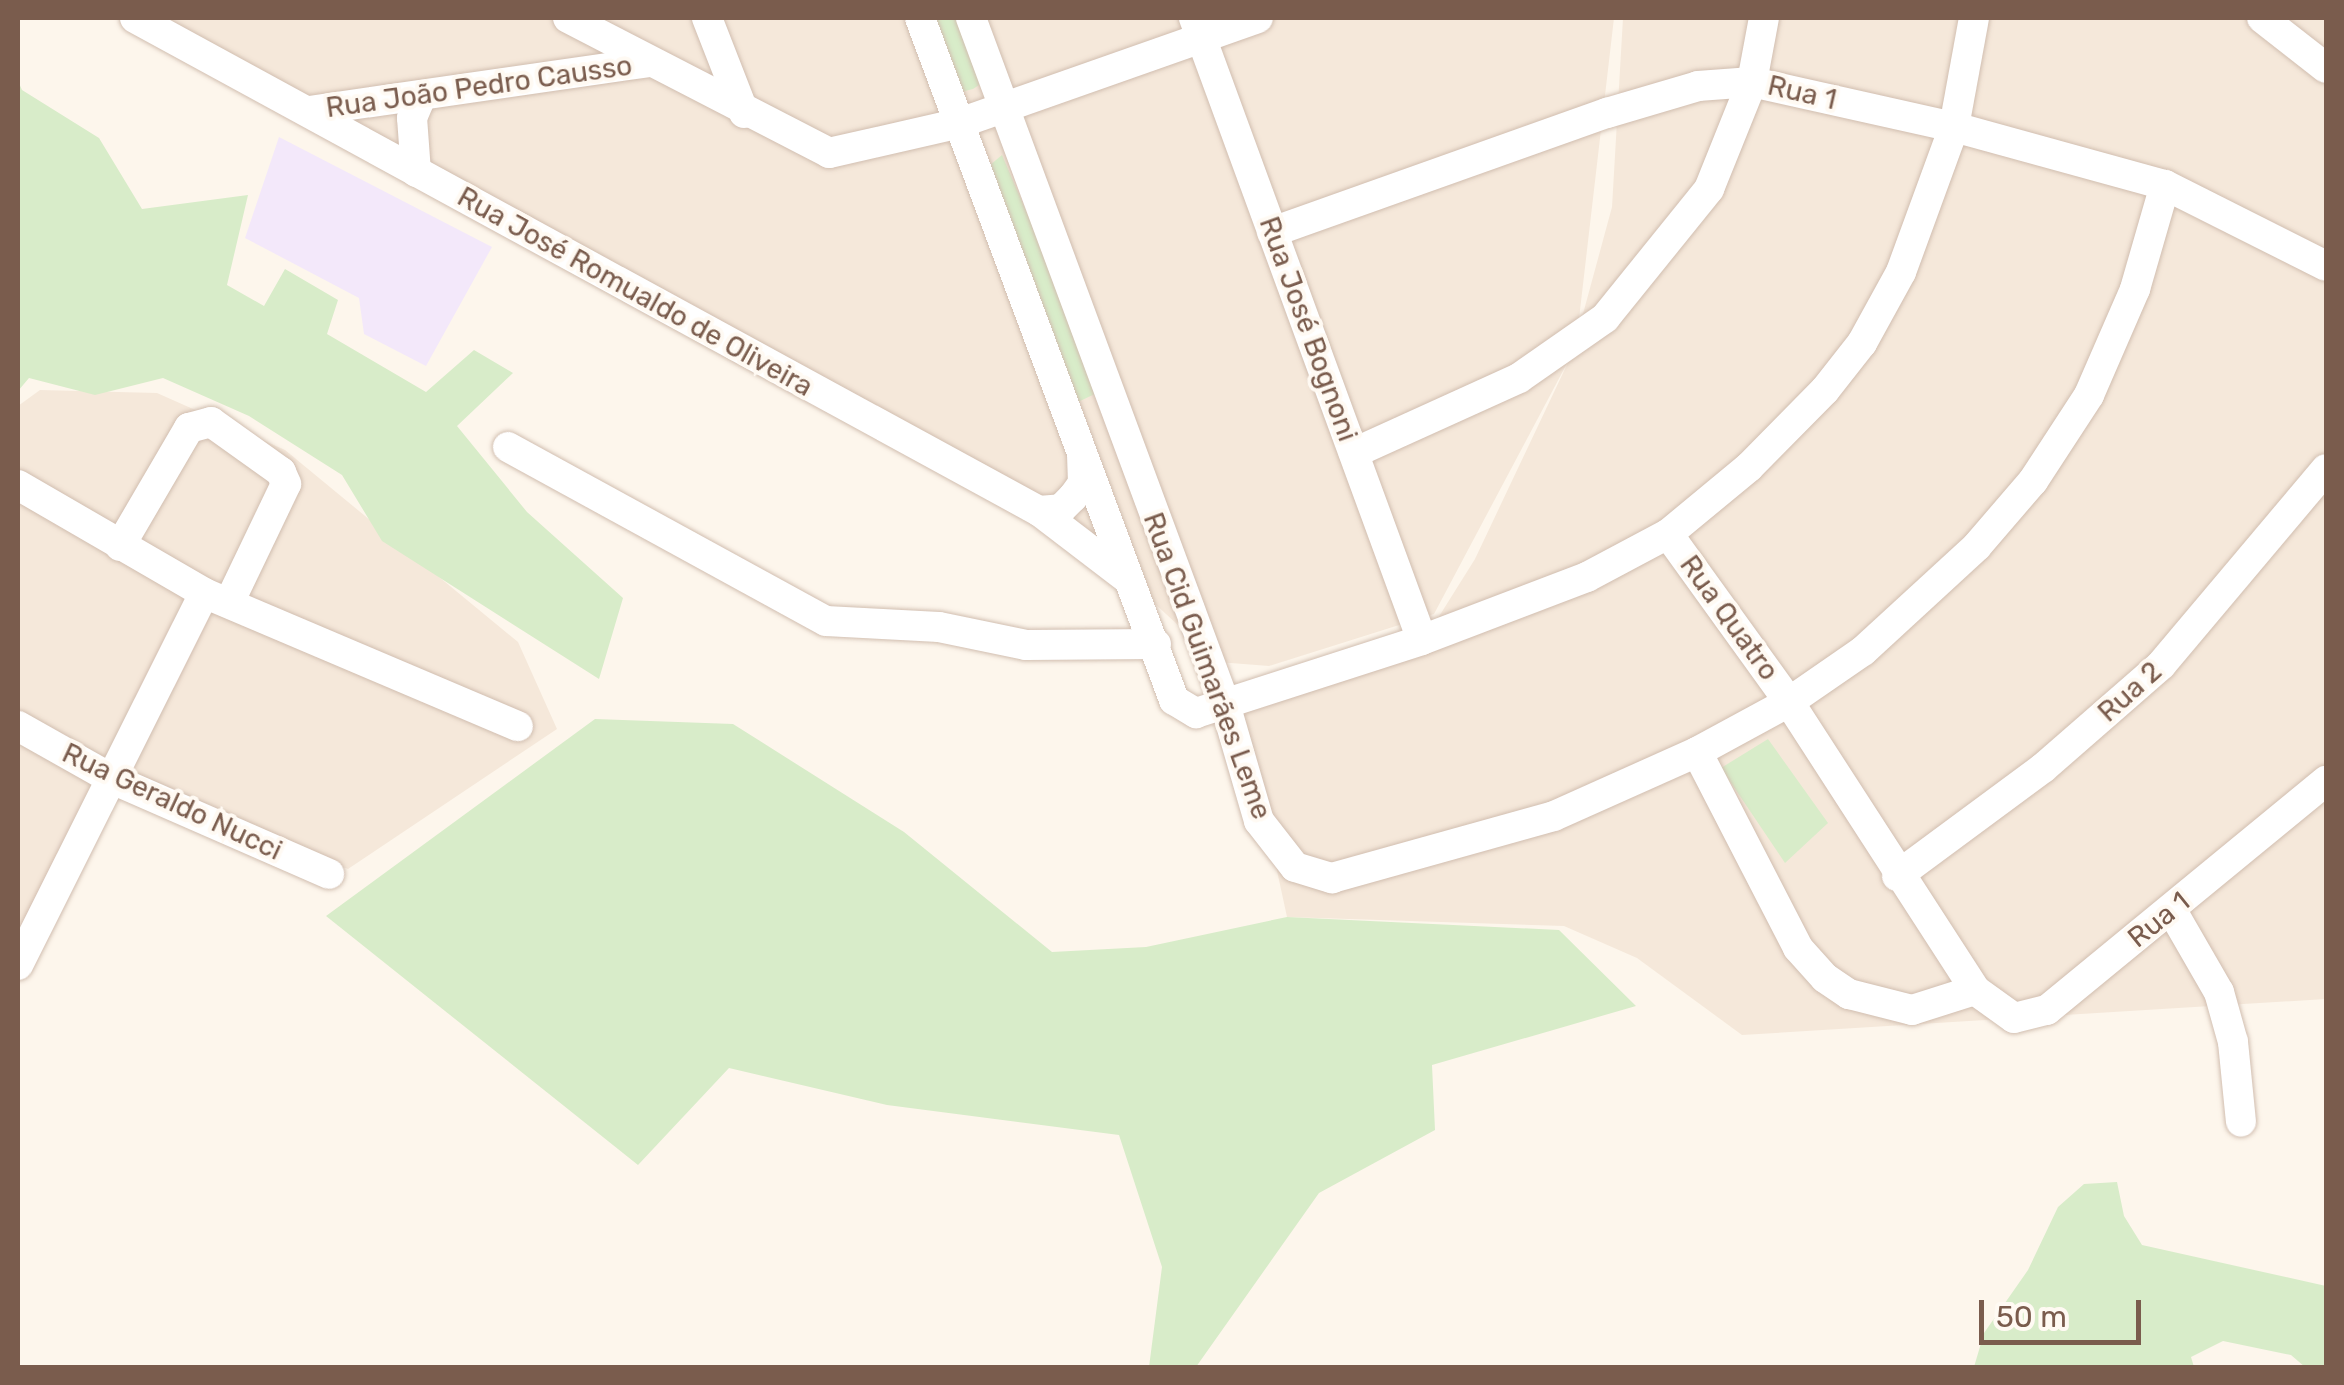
<!DOCTYPE html>
<meta charset="utf-8">
<style>
body{margin:0}
#map{position:relative;width:2344px;height:1385px;overflow:hidden;background:#fdf6ec;font-family:Rubik,sans-serif}
div>[style]{position:absolute}
.residential>*{inset:0;background:#f5e8da}
.education>*{inset:0;background:#f3e8fa}
.green>*{inset:0;background:#d8ecc9}
.roads{filter:drop-shadow(0 0 2px #d1beb0) drop-shadow(0 0 2px #d1beb0)}
.minor>*{height:30px;margin:-15px;padding:0 15px;transform-origin:15px;border-radius:15px;background:#fff}
span{translate:-50% -50%;white-space:nowrap;text-align:center;line-height:1.15;-webkit-text-stroke:8px #fffaf3;paint-order:stroke}
.street-label{font-size:28px;color:#7a5c4d}
.frame{position:absolute;inset:0;border:20px solid #7a5c4d;pointer-events:none}
.scale{position:absolute;left:1979px;top:1300px;width:162px;height:45px;box-sizing:border-box;border:5px solid #7a5c4d;border-top:0;padding-left:12px;font-size:30px;line-height:35px;white-space:nowrap;color:#7a5c4d;-webkit-text-stroke:8px #fffaf3;paint-order:stroke}
</style>
<div id="map">
<div class="residential">
<div style="clip-path:polygon(135px 18px,1614px 18px,1577px 336px,1612px 207px,1623px 18px,2326px 18px,2326px 999px,1742px 1035px,1637px 958px,1564px 926px,1287px 917px,1242px 709px,1423px 642px,1475px 559px,1572px 354px,1434px 614px,1269px 666px,1218px 662px,1127px 578px)"></div>
<div style="clip-path:polygon(40px 390px,157px 393px,285px 450px,518px 642px,557px 729px,348px 869px,112px 779px,18px 957px,18px 406px)"></div>
</div>
<div class="education">
<div style="clip-path:polygon(279px 137px,492px 247px,426px 366px,364px 334px,359px 298px,245px 238px)"></div>
</div>
<div class="green">
<div style="clip-path:polygon(935px 18px,959px 18px,982px 83px,973px 89px,961px 92px)"></div>
<div style="clip-path:polygon(18px 81px,22px 90px,99px 138px,142px 209px,248px 195px,227px 285px,264px 306px,285px 269px,338px 300px,327px 334px,426px 392px,474px 350px,513px 373px,457px 426px,527px 512px,623px 598px,599px 679px,382px 541px,342px 475px,249px 416px,163px 378px,95px 395px,29px 378px,18px 391px)"></div>
<div style="clip-path:polygon(1002px 155px,1103px 390px,1076px 403px,984px 170px)"></div>
<div style="clip-path:polygon(595px 719px,733px 724px,904px 832px,1052px 952px,1146px 947px,1287px 917px,1559px 930px,1636px 1006px,1432px 1065px,1435px 1130px,1319px 1193px,1196px 1367px,1149px 1367px,1162px 1267px,1119px 1135px,887px 1105px,729px 1068px,638px 1165px,326px 916px)"></div>
<div style="clip-path:polygon(1768px 739px,1828px 823px,1785px 863px,1721px 768px)"></div>
<div style="clip-path:polygon(2117px 1182px,2124px 1216px,2142px 1245px,2326px 1286px,2326px 1367px,2305px 1367px,2291px 1355px,2223px 1341px,2191px 1357px,2194px 1367px,1974px 1367px,1984px 1333px,2028px 1270px,2058px 1207px,2084px 1184px)"></div>
</div>
<div class="roads">
<div class="minor">
<div style="left:135px;top:18px;width:1030px;rotate:28.61deg"></div>
<div style="left:1039px;top:511px;width:107px;rotate:37.4deg"></div>
<div style="left:568px;top:18px;width:294px;rotate:27.3deg"></div>
<div style="left:829px;top:153px;width:131px;rotate:-12.8deg"></div>
<div style="left:957px;top:124px;width:319px;rotate:-19.4deg"></div>
<div style="left:707px;top:18px;width:102px;rotate:68.7deg"></div>
<div style="left:920px;top:18px;width:728px;rotate:69.57deg"></div>
<div style="left:1174px;top:700px;width:26px;rotate:31deg"></div>
<div style="left:1196px;top:713px;width:237px;rotate:-17.9deg"></div>
<div style="left:1422px;top:640px;width:177px;rotate:-20.9deg"></div>
<div style="left:1587px;top:577px;width:92px;rotate:-28deg"></div>
<div style="left:1668px;top:534px;width:105px;rotate:-39.6deg"></div>
<div style="left:1749px;top:467px;width:108px;rotate:-45.4deg"></div>
<div style="left:1825px;top:390px;width:60px;rotate:-51.8deg"></div>
<div style="left:1862px;top:343px;width:81px;rotate:-61.2deg"></div>
<div style="left:1901px;top:272px;width:154px;rotate:-69.9deg"></div>
<div style="left:1954px;top:127px;width:111px;rotate:-79.6deg"></div>
<div style="left:971px;top:18px;width:732px;rotate:69.68deg"></div>
<div style="left:1225px;top:704px;width:122px;rotate:73.8deg"></div>
<div style="left:1259px;top:821px;width:58px;rotate:52deg"></div>
<div style="left:1295px;top:867px;width:39px;rotate:17deg"></div>
<div style="left:1332px;top:878px;width:230px;rotate:-15.6deg"></div>
<div style="left:1554px;top:816px;width:157px;rotate:-24.1deg"></div>
<div style="left:1697px;top:752px;width:105px;rotate:-28.5deg"></div>
<div style="left:1789px;top:702px;width:90px;rotate:-34.6deg"></div>
<div style="left:1863px;top:651px;width:155px;rotate:-42.6deg"></div>
<div style="left:1977px;top:546px;width:86px;rotate:-49.3deg"></div>
<div style="left:2033px;top:481px;width:103px;rotate:-56.9deg"></div>
<div style="left:2089px;top:395px;width:116px;rotate:-66.5deg"></div>
<div style="left:2135px;top:289px;width:108px;rotate:-73.9deg"></div>
<div style="left:1194px;top:18px;width:662px;rotate:69.87deg"></div>
<div style="left:2262px;top:18px;width:81px;rotate:38deg"></div>
<div style="left:309px;top:111px;width:345px;rotate:-8.2deg"></div>
<div style="left:416px;top:172px;width:54px;rotate:-94.2deg"></div>
<div style="left:412px;top:118px;width:21px;rotate:-67deg"></div>
<div style="left:1272px;top:232px;width:356px;rotate:-19.6deg"></div>
<div style="left:1607px;top:113px;width:95px;rotate:-16.5deg"></div>
<div style="left:1698px;top:86px;width:54px;rotate:-4.2deg"></div>
<div style="left:1752px;top:82px;width:207px;rotate:12.6deg"></div>
<div style="left:1954px;top:127px;width:219px;rotate:15.4deg"></div>
<div style="left:2165px;top:185px;width:180px;rotate:26.7deg"></div>
<div style="left:508px;top:447px;width:362px;rotate:28.7deg"></div>
<div style="left:826px;top:621px;width:113px;rotate:3deg"></div>
<div style="left:939px;top:627px;width:89px;rotate:11.7deg"></div>
<div style="left:1026px;top:645px;width:130px;rotate:-0.4deg"></div>
<div style="left:1354px;top:453px;width:181px;rotate:-24.4deg"></div>
<div style="left:1519px;top:378px;width:105px;rotate:-34.9deg"></div>
<div style="left:1605px;top:318px;width:166px;rotate:-51.1deg"></div>
<div style="left:1709px;top:189px;width:115px;rotate:-68.1deg"></div>
<div style="left:1752px;top:82px;width:65px;rotate:-79.4deg"></div>
<div style="left:18px;top:485px;width:215px;rotate:30.1deg"></div>
<div style="left:204px;top:593px;width:341px;rotate:23deg"></div>
<div style="left:1039px;top:511px;width:22px;rotate:-5deg"></div>
<div style="left:1061px;top:509px;width:17px;rotate:-45deg"></div>
<div style="left:1073px;top:497px;width:17px;rotate:-54deg"></div>
<div style="left:1083px;top:483px;width:26px;rotate:-92deg"></div>
<div style="left:1668px;top:534px;width:207px;rotate:54.2deg"></div>
<div style="left:1789px;top:702px;width:343px;rotate:57.1deg"></div>
<div style="left:1975px;top:990px;width:48px;rotate:35.7deg"></div>
<div style="left:2014px;top:1018px;width:34px;rotate:-14deg"></div>
<div style="left:2047px;top:1010px;width:361px;rotate:-39.4deg"></div>
<div style="left:120px;top:546px;width:137px;rotate:-59.7deg"></div>
<div style="left:189px;top:428px;width:23px;rotate:-15deg"></div>
<div style="left:211px;top:422px;width:86px;rotate:35.5deg"></div>
<div style="left:281px;top:472px;width:13px;rotate:67deg"></div>
<div style="left:286px;top:484px;width:132px;rotate:115.6deg"></div>
<div style="left:18px;top:726px;width:108px;rotate:29.4deg"></div>
<div style="left:112px;top:779px;width:237px;rotate:23.6deg"></div>
<div style="left:1697px;top:752px;width:220px;rotate:62.7deg"></div>
<div style="left:1798px;top:948px;width:40px;rotate:48deg"></div>
<div style="left:1825px;top:978px;width:29px;rotate:34deg"></div>
<div style="left:1849px;top:994px;width:65px;rotate:14.3deg"></div>
<div style="left:1912px;top:1010px;width:66px;rotate:-17.6deg"></div>
<div style="left:1897px;top:876px;width:182px;rotate:-36.5deg"></div>
<div style="left:2043px;top:768px;width:157px;rotate:-41.1deg"></div>
<div style="left:2161px;top:665px;width:256px;rotate:-49.9deg"></div>
<div style="left:2171px;top:909px;width:96px;rotate:60deg"></div>
<div style="left:2219px;top:992px;width:52px;rotate:74.4deg"></div>
<div style="left:2233px;top:1042px;width:80px;rotate:84.3deg"></div>
<div style="left:18px;top:965px;width:416px;rotate:-63.4deg"></div>
</div>
</div>
<div class="street-label">
<span style="left:479px;top:87px;rotate:-8deg">Rua João Pedro Causso</span>
<span style="left:1802px;top:93px;rotate:13deg">Rua 1</span>
<span style="left:635px;top:292px;rotate:29deg">Rua José Romualdo de Oliveira</span>
<span style="left:1308px;top:329px;rotate:70deg">Rua José Bognoni</span>
<span style="left:1729px;top:618px;rotate:54deg">Rua Quatro</span>
<span style="left:1207px;top:666px;rotate:70deg">Rua Cid Guimarães Leme</span>
<span style="left:2130px;top:692px;rotate:-42deg">Rua 2</span>
<span style="left:172px;top:802px;rotate:25deg">Rua Geraldo Nucci</span>
<span style="left:2159px;top:920px;rotate:-39deg">Rua 1</span>
</div>
<div class="frame"></div>
<div class="scale">50 m</div>
</div>
